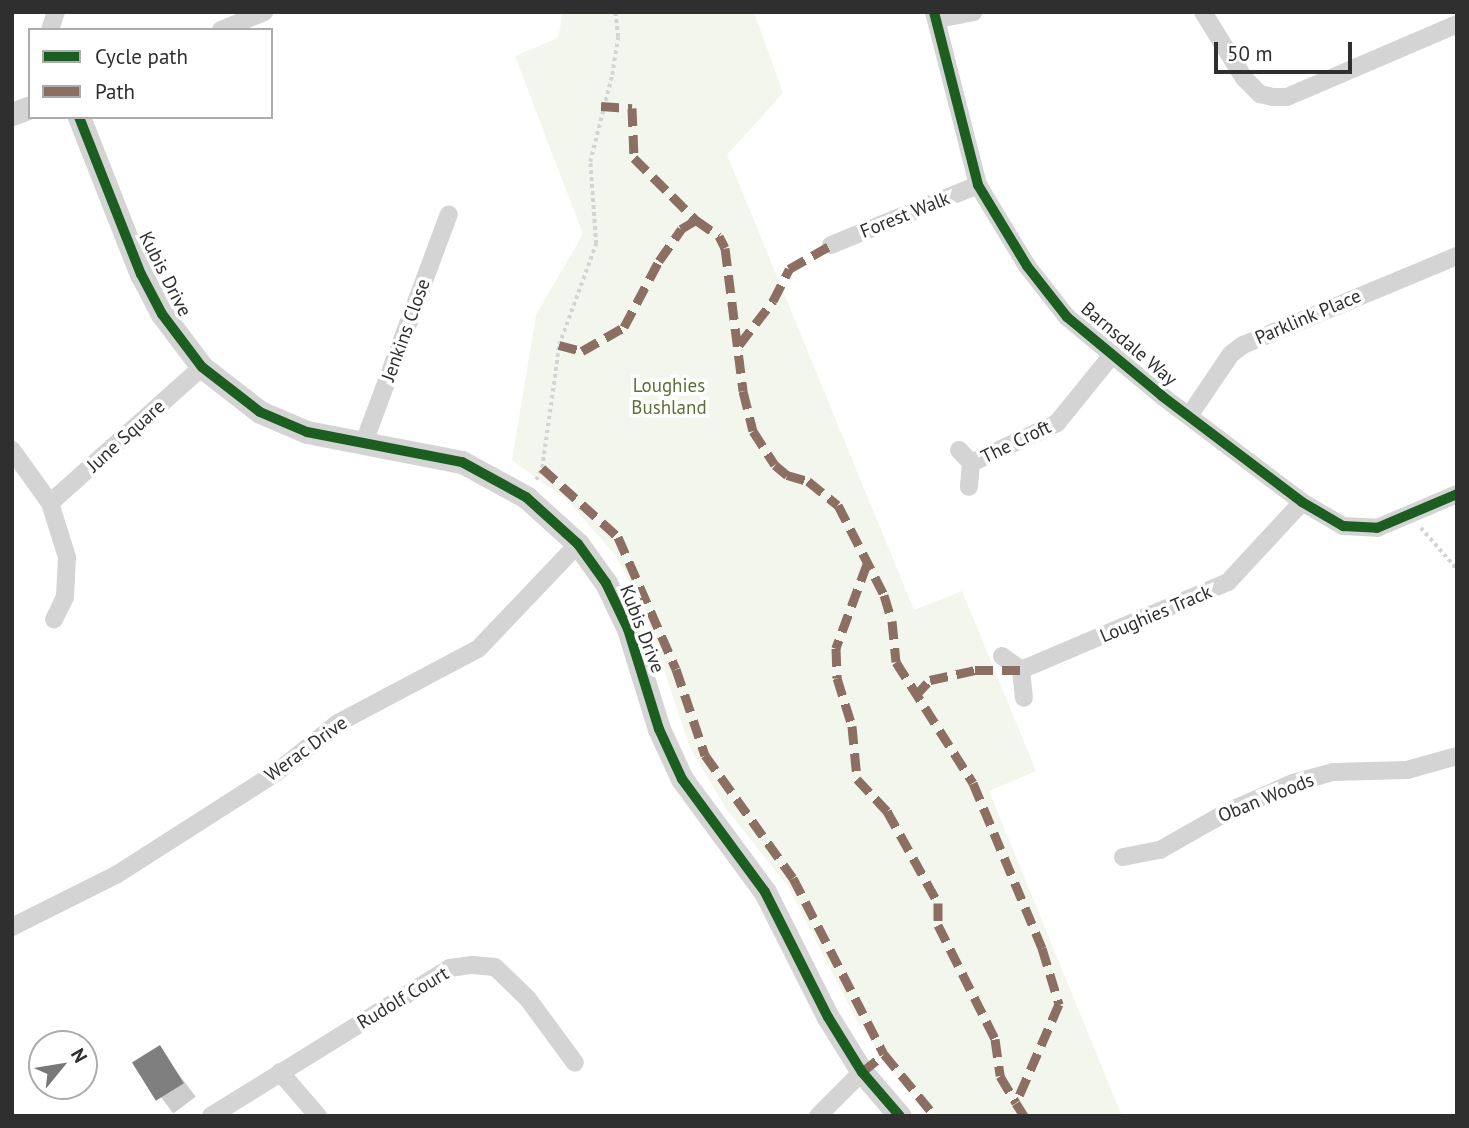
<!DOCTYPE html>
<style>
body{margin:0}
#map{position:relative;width:1469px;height:1128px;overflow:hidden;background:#fff;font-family:"PT Sans",sans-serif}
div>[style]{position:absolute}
.green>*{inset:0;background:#f3f6ec}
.shadow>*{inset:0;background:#0003;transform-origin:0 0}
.building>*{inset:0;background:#7f7f7f;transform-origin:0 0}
.path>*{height:3.5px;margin-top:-1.75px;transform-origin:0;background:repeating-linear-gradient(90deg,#d4d4d4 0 3.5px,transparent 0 7px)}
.minor>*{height:18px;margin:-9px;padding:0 9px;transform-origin:9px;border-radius:9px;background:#d4d4d4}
.tertiary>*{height:23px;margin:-11.5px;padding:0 11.5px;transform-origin:11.5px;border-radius:11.5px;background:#d4d4d4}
.quiet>*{height:9px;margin-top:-4.5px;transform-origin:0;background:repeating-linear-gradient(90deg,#8d6e63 0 18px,transparent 0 27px)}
.cycleway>*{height:10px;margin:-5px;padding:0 5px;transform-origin:5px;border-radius:5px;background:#1b5e20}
span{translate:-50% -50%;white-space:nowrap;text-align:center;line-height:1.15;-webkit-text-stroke:7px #fff;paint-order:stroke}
.street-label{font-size:19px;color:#2f2f2f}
.park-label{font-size:19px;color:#5d7038}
.frame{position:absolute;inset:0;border:14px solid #2f2f2f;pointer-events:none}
.legend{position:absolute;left:28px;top:28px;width:245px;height:91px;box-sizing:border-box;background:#fff;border:2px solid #acacac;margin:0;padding:9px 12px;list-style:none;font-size:21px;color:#2f2f2f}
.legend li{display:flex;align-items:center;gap:14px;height:35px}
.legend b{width:35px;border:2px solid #acacac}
.north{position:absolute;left:28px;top:1030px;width:70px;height:70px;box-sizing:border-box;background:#fff;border:2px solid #acacac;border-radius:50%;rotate:60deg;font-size:19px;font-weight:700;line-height:28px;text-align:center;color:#2f2f2f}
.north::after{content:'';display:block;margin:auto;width:24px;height:32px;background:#787878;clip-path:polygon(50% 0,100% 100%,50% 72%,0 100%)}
.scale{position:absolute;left:1214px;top:42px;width:138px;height:32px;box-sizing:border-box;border:4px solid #2f2f2f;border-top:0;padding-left:9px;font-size:21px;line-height:24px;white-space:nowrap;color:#2f2f2f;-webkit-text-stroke:5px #fff;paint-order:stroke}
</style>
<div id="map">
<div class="green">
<div style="clip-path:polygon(563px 12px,754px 12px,783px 93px,727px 155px,914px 610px,962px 591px,1036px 771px,989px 791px,1122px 1116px,937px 1116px,901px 1081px,857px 1021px,789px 888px,727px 810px,690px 748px,643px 606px,616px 556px,568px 501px,512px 460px,536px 315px,583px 234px,515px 56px,558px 38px)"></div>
</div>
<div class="shadow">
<div style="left:159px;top:1048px;width:61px;height:28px;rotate:53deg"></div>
</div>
<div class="building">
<div style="left:160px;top:1045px;width:45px;height:33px;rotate:58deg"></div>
</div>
<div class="path">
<div style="left:536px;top:480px;width:13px;rotate:-63deg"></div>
<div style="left:542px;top:468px;width:124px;rotate:-82.1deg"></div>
<div style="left:559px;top:345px;width:108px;rotate:-69.9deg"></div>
<div style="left:596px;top:244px;width:82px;rotate:-94.2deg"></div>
<div style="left:590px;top:162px;width:90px;rotate:-75.8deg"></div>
<div style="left:612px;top:75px;width:38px;rotate:-81deg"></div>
<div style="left:618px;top:37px;width:25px;rotate:-97deg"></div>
<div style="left:1421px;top:528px;width:55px;rotate:48.7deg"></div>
</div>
<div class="minor">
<div style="left:934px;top:12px;width:179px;rotate:75.7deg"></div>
<div style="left:978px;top:185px;width:95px;rotate:58.8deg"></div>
<div style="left:1027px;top:266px;width:65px;rotate:51.9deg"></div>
<div style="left:1067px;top:317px;width:124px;rotate:39.7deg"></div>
<div style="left:1162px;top:396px;width:176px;rotate:37.1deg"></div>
<div style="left:1302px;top:502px;width:48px;rotate:30.3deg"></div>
<div style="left:1343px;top:526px;width:34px;rotate:3deg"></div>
<div style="left:1377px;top:528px;width:87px;rotate:-23deg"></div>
<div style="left:1203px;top:12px;width:78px;rotate:58.2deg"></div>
<div style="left:1244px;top:78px;width:23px;rotate:45deg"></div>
<div style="left:1260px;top:94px;width:13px;rotate:13deg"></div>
<div style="left:1273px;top:97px;width:14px"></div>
<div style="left:1287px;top:97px;width:185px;rotate:-23.2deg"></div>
<div style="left:938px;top:19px;width:36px;rotate:-11deg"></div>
<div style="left:50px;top:30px;width:19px;rotate:-72deg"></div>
<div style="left:221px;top:30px;width:47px;rotate:-22.7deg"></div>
<div style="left:831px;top:245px;width:159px;rotate:-22.2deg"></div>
<div style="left:1189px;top:416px;width:75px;rotate:-55.9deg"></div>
<div style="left:1231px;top:354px;width:15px;rotate:-37deg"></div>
<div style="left:1243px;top:345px;width:232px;rotate:-22.6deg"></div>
<div style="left:363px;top:445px;width:246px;rotate:-69.6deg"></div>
<div style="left:12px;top:450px;width:65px;rotate:54.4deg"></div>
<div style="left:50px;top:503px;width:57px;rotate:72.5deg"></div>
<div style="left:67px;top:557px;width:40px;rotate:92.9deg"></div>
<div style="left:65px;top:597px;width:25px;rotate:116deg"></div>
<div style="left:959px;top:450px;width:18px;rotate:47deg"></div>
<div style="left:971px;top:463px;width:24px;rotate:95deg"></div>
<div style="left:971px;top:463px;width:95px;rotate:-24.9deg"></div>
<div style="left:1057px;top:423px;width:87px;rotate:-51deg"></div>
<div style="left:50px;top:503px;width:204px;rotate:-41.8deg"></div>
<div style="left:1002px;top:656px;width:24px;rotate:36deg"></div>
<div style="left:1021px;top:670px;width:28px;rotate:84deg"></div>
<div style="left:1021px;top:670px;width:225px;rotate:-23deg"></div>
<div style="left:1228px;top:582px;width:109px;rotate:-47.2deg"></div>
<div style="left:1123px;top:857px;width:38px;rotate:-11deg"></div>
<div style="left:1160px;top:850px;width:77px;rotate:-29.6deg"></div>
<div style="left:1227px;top:812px;width:72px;rotate:-23.7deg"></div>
<div style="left:1293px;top:783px;width:41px;rotate:-15.4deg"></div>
<div style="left:1333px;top:772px;width:74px;rotate:-1.5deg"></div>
<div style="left:1407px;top:770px;width:52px;rotate:-15.6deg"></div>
<div style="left:12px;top:927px;width:116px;rotate:-26.6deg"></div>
<div style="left:116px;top:875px;width:191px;rotate:-32.6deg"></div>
<div style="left:277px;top:772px;width:78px;rotate:-38.8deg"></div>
<div style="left:338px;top:723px;width:158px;rotate:-27.9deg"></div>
<div style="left:478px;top:649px;width:145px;rotate:-46.4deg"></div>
<div style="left:280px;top:1072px;width:58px;rotate:49.2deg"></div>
<div style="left:211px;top:1116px;width:281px;rotate:-31.8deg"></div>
<div style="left:450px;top:968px;width:22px;rotate:-8deg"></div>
<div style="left:472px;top:965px;width:23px;rotate:5deg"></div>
<div style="left:495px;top:967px;width:46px;rotate:44.1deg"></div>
<div style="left:528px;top:999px;width:79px;rotate:53.7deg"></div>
<div style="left:818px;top:1116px;width:62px;rotate:-45deg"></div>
</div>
<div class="tertiary">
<div style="left:12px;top:114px;width:19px;rotate:-21deg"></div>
<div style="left:79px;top:117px;width:169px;rotate:68.5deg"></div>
<div style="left:141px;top:274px;width:45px;rotate:62.3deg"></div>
<div style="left:162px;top:314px;width:66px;rotate:53deg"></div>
<div style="left:202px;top:367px;width:73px;rotate:37.8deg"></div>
<div style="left:260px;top:412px;width:51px;rotate:23.1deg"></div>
<div style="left:307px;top:432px;width:158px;rotate:11deg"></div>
<div style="left:462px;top:462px;width:73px;rotate:28.7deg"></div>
<div style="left:526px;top:497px;width:70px;rotate:42.1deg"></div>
<div style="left:578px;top:544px;width:48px;rotate:54.3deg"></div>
<div style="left:606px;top:583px;width:51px;rotate:64.4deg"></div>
<div style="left:628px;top:629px;width:105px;rotate:72.8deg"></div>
<div style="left:659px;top:729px;width:55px;rotate:65.3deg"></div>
<div style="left:682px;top:779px;width:140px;rotate:53.7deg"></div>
<div style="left:765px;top:892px;width:140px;rotate:63.3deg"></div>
<div style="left:828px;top:1017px;width:65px;rotate:58.3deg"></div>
<div style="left:862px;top:1072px;width:58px;rotate:49.2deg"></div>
</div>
<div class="quiet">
<div style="left:601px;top:106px;width:31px;rotate:4deg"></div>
<div style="left:632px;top:108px;width:50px;rotate:87.7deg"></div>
<div style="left:634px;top:158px;width:88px;rotate:45deg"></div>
<div style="left:696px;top:220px;width:28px;rotate:35deg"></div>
<div style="left:719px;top:236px;width:13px;rotate:63deg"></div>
<div style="left:725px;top:248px;width:144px;rotate:82.8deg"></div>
<div style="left:743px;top:391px;width:41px;rotate:76deg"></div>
<div style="left:753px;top:431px;width:40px;rotate:57.1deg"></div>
<div style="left:775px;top:465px;width:16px;rotate:40deg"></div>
<div style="left:787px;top:475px;width:22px;rotate:16deg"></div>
<div style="left:808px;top:481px;width:38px;rotate:39deg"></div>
<div style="left:838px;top:505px;width:101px;rotate:62.9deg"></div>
<div style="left:884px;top:595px;width:27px;rotate:73deg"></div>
<div style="left:892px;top:621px;width:41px;rotate:84.4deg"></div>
<div style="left:896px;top:662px;width:143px;rotate:57.5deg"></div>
<div style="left:973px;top:783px;width:179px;rotate:67.3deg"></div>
<div style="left:1042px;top:948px;width:59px;rotate:73.1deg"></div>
<div style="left:1059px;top:1004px;width:108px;rotate:113.5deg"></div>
<div style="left:1016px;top:1103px;width:15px;rotate:58deg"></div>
<div style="left:559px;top:345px;width:24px;rotate:15deg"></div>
<div style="left:582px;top:351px;width:48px;rotate:-29.7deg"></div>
<div style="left:624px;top:327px;width:75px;rotate:-62.1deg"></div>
<div style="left:659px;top:261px;width:39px;rotate:-55deg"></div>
<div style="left:681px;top:229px;width:17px;rotate:-31deg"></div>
<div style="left:739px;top:345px;width:56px;rotate:-52.3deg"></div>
<div style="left:773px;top:301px;width:36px;rotate:-63deg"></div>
<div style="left:789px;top:269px;width:48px;rotate:-29.7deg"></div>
<div style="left:542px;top:468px;width:103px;rotate:42.2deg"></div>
<div style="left:618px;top:537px;width:144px;rotate:66.3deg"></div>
<div style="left:676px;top:669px;width:91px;rotate:71.4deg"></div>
<div style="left:705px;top:755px;width:151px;rotate:54.4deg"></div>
<div style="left:793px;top:878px;width:198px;rotate:62.7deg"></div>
<div style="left:884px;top:1054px;width:80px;rotate:50.6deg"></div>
<div style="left:867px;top:564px;width:90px;rotate:110.3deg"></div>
<div style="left:836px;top:648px;width:30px;rotate:88deg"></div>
<div style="left:837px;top:678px;width:50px;rotate:72.6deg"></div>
<div style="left:852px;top:726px;width:53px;rotate:84.6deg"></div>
<div style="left:857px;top:779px;width:44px;rotate:46.8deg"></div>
<div style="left:887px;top:811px;width:105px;rotate:61deg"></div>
<div style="left:938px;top:903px;width:22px;rotate:90deg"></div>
<div style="left:938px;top:925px;width:127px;rotate:63.4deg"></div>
<div style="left:995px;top:1039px;width:37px;rotate:82deg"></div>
<div style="left:1000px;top:1076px;width:31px;rotate:59deg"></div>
<div style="left:915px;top:696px;width:22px;rotate:-47deg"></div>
<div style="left:930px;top:680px;width:46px;rotate:-12.5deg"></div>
<div style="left:975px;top:670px;width:46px"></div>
<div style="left:862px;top:1072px;width:28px;rotate:-39deg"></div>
</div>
<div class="cycleway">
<div style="left:934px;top:12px;width:179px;rotate:75.7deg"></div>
<div style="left:978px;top:185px;width:95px;rotate:58.8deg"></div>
<div style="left:1027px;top:266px;width:65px;rotate:51.9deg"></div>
<div style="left:1067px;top:317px;width:124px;rotate:39.7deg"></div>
<div style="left:1162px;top:396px;width:176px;rotate:37.1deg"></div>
<div style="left:1302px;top:502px;width:48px;rotate:30.3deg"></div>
<div style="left:1343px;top:526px;width:34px;rotate:3deg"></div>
<div style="left:1377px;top:528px;width:87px;rotate:-23deg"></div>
<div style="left:79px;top:117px;width:169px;rotate:68.5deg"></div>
<div style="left:141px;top:274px;width:45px;rotate:62.3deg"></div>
<div style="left:162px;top:314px;width:66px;rotate:53deg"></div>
<div style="left:202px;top:367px;width:73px;rotate:37.8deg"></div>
<div style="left:260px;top:412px;width:51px;rotate:23.1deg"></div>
<div style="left:307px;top:432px;width:158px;rotate:11deg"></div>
<div style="left:462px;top:462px;width:73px;rotate:28.7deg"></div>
<div style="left:526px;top:497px;width:70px;rotate:42.1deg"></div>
<div style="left:578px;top:544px;width:48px;rotate:54.3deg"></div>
<div style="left:606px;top:583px;width:51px;rotate:64.4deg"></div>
<div style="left:628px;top:629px;width:105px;rotate:72.8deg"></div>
<div style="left:659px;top:729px;width:55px;rotate:65.3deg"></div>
<div style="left:682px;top:779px;width:140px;rotate:53.7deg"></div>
<div style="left:765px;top:892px;width:140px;rotate:63.3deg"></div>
<div style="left:828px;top:1017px;width:65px;rotate:58.3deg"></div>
<div style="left:862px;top:1072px;width:58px;rotate:49.2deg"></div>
</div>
<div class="street-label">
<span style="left:905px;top:215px;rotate:-22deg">Forest Walk</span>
<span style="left:165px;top:274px;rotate:63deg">Kubis Drive</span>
<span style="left:1308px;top:317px;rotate:-23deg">Parklink Place</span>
<span style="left:406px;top:330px;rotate:-70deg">Jenkins Close</span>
<span style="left:1129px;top:344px;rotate:40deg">Barnsdale Way</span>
<span style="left:126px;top:436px;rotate:-42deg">June Square</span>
<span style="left:1016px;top:442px;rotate:-26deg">The Croft</span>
<span style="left:1156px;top:614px;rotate:-23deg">Loughies Track</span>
<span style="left:642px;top:629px;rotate:69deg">Kubis Drive</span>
<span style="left:306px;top:749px;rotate:-36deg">Werac Drive</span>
<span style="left:1266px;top:798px;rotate:-22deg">Oban Woods</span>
<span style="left:403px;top:998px;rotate:-31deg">Rudolf Court</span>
</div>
<div class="park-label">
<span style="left:669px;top:397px">Loughies<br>Bushland</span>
</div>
<div class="frame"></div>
<ul class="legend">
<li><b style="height:9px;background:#1b5e20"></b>Cycle path</li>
<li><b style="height:9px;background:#8d6e63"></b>Path</li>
</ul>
<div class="north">N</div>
<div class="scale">50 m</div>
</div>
